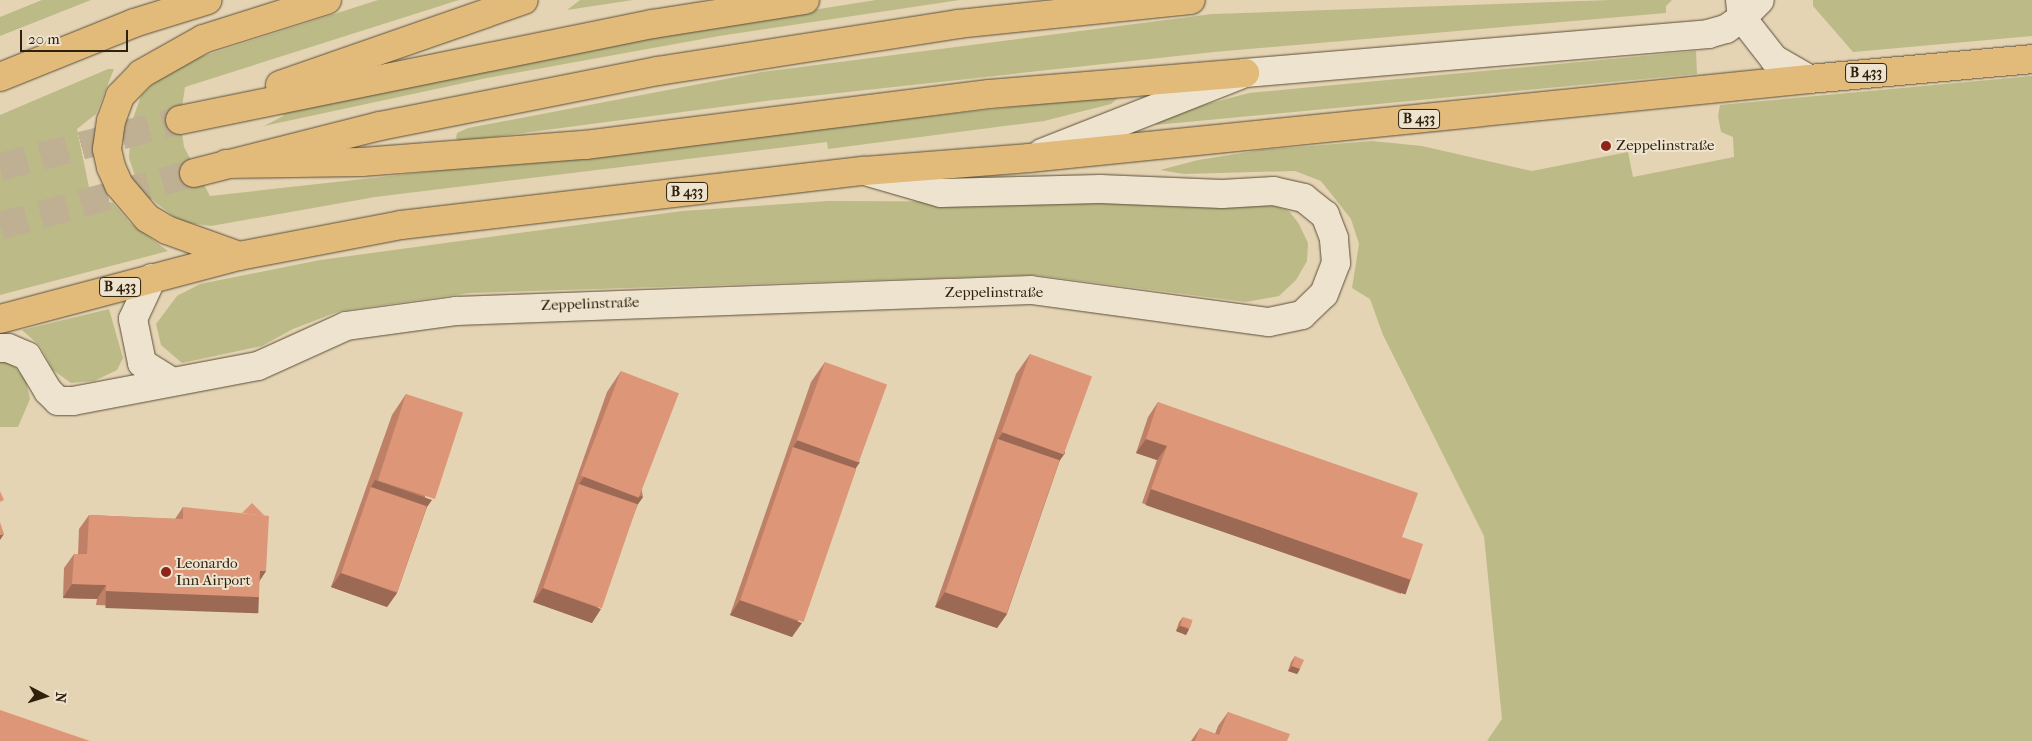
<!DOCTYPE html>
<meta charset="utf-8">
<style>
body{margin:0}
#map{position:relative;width:2032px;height:741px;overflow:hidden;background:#e4d4b4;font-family:"IM FELL French Canon",serif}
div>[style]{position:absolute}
.green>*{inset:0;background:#bcba87}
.highway-tunnel>*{height:28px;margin-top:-14px;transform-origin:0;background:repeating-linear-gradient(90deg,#c0b093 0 28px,transparent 0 42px)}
.roads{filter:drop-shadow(0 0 1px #5c4e37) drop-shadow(0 0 1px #5c4e37)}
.street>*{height:28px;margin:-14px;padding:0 14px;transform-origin:14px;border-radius:14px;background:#ede3ce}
.primary>*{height:28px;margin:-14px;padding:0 14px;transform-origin:14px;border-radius:14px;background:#e2ba7a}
.highway>*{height:28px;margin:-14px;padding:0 14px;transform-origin:14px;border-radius:14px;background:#e2ba7a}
.wall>*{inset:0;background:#be8167}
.shaded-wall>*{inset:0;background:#9b6954;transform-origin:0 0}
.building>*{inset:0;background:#dd9678;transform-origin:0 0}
.dots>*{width:14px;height:14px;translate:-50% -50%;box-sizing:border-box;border:2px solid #ede3ce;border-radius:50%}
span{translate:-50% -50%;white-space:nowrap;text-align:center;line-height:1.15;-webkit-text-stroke:4px #ede3ce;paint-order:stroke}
.shield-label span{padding:1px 4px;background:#ede3ce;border:1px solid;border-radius:4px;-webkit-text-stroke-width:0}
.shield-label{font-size:14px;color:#2f210d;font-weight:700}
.poi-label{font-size:15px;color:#2f210d}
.left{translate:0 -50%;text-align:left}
.street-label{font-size:15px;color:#2f210d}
.north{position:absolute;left:20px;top:671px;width:50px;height:50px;-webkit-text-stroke:4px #ede3ce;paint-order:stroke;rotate:95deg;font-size:14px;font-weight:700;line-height:20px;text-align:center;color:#2f210d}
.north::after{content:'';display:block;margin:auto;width:18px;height:22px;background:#2f210d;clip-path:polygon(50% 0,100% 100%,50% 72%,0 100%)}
.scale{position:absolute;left:20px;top:30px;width:108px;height:22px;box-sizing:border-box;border:2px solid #2f210d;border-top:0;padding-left:6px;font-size:15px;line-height:18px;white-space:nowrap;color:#2f210d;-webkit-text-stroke:4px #ede3ce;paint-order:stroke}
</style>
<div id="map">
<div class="green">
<div style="clip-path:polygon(42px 0,91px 0,0 36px,0 17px)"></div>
<div style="clip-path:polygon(378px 0,459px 0,185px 87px,180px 120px,184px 147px,210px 196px,1111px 96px,1118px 98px,1111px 104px,1044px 121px,828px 149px,827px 142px,375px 197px,211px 226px,181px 222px,155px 202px,136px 179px,129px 158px,131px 124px,141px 96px,169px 67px)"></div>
<div style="clip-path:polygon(580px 0,633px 0,567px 10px)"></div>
<div style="clip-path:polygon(876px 0,960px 0,719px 36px,487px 78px,264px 126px,285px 115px,263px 112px,717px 25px)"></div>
<div style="clip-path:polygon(1611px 0,1672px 0,1666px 6px,1666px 13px,1214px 52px,765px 101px,471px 140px,459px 141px,456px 138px,457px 133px,468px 128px,762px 72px,1212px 14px)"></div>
<div style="clip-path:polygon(1813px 0,2032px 0,2032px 36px,1853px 52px,1813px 6px)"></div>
<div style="clip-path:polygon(1696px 51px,1697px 74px,1155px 125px,1170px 114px,1249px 93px)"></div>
<div style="clip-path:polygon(108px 69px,114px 69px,96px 114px,77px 129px,91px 197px,113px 203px,130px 223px,168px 251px,0 295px,0 115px)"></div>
<div style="clip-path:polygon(2032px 76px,2032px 741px,1487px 741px,1502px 719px,1484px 536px,1383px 335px,1370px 299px,1352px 288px,1359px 244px,1351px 219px,1321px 181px,1295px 171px,1184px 174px,1160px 170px,1198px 160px,1261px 150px,1372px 141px,1422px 146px,1532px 171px,1628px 152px,1633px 177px,1734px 157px,1733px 137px,1721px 132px,1718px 116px,1720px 105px)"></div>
<div style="clip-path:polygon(828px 201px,1267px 203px,1289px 211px,1299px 224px,1308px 243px,1307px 261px,1296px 280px,1279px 296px,1246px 302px,1035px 275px,470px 293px,340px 311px,293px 329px,262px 346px,182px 363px,161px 345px,156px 324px,177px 296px,200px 284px,320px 260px,682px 211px)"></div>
<div style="clip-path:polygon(109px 309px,123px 358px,117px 370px,94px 381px,71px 383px,53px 370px,40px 346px,22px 330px)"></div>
<div style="clip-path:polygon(0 358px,13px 364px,26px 381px,30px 399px,18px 427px,0 427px)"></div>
</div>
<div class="highway-tunnel">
<div style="left:0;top:167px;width:186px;rotate:-14.6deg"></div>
<div style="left:0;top:226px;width:201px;rotate:-15.3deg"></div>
</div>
<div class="roads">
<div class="street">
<div style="left:1740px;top:0;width:18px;rotate:84deg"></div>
<div style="left:1742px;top:18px;width:52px;rotate:52deg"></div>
<div style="left:1774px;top:59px;width:40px;rotate:29.7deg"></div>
<div style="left:1042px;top:153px;width:218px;rotate:-21.5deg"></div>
<div style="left:1245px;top:73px;width:465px;rotate:-4.8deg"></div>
<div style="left:1708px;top:34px;width:19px;rotate:-16deg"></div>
<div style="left:1726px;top:29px;width:19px;rotate:-35deg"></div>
<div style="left:1742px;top:18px;width:25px;rotate:-45deg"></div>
<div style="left:152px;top:278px;width:45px;rotate:114.9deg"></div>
<div style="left:133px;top:319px;width:45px;rotate:78.4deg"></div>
<div style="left:142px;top:363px;width:34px;rotate:32deg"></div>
<div style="left:0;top:348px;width:8px"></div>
<div style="left:8px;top:348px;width:21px;rotate:23deg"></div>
<div style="left:27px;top:356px;width:41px;rotate:59deg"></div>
<div style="left:48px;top:391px;width:14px;rotate:45deg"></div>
<div style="left:58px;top:401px;width:15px"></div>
<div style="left:73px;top:401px;width:188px;rotate:-10.7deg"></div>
<div style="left:258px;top:366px;width:97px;rotate:-24.4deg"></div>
<div style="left:346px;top:326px;width:111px;rotate:-7.8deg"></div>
<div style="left:456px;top:311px;width:575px;rotate:-2.09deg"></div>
<div style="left:1031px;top:290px;width:240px;rotate:7.7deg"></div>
<div style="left:1269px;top:322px;width:34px;rotate:-12deg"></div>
<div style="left:1302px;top:315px;width:30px;rotate:-44deg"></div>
<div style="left:1324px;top:294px;width:33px;rotate:-69deg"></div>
<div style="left:1336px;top:263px;width:25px;rotate:-95deg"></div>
<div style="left:1334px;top:238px;width:25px;rotate:-111deg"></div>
<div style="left:1325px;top:215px;width:27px;rotate:-141deg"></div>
<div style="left:1304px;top:198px;width:31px;rotate:-167deg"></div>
<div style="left:1274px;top:191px;width:52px;rotate:176.7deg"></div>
<div style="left:1222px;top:194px;width:122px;rotate:-177.7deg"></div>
<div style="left:1100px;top:189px;width:159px;rotate:178.6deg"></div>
<div style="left:941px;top:193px;width:79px;rotate:-163.9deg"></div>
</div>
<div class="primary">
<div style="left:0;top:77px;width:144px;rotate:-21.9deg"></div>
<div style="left:134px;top:23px;width:77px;rotate:-17.3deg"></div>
<div style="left:0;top:319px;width:247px;rotate:-14.8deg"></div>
<div style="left:239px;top:256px;width:165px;rotate:-10.8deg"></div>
<div style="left:401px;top:225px;width:466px;rotate:-6.7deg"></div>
<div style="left:864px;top:171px;width:166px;rotate:-4.5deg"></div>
<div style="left:1029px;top:158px;width:784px;rotate:-5.78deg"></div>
</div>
<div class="highway">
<div style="left:1809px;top:79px;width:224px;rotate:-5.1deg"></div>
<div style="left:280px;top:85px;width:258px;rotate:-19.2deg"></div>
<div style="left:180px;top:120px;width:483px;rotate:-11.5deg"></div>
<div style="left:653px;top:24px;width:154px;rotate:-9deg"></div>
<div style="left:226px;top:164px;width:136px;rotate:-0.8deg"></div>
<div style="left:362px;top:162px;width:224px;rotate:-4.4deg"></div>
<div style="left:585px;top:145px;width:407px;rotate:-7.2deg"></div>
<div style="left:989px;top:94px;width:257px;rotate:-4.7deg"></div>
<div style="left:194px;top:173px;width:192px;rotate:-14.2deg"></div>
<div style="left:380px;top:126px;width:283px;rotate:-11.2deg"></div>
<div style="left:658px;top:71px;width:304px;rotate:-8.9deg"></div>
<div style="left:958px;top:24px;width:234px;rotate:-5.9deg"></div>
<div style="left:239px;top:256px;width:77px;rotate:-160.1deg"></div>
<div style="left:167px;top:230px;width:23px;rotate:-149deg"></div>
<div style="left:147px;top:218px;width:43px;rotate:-130.3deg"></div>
<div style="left:119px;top:185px;width:20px;rotate:-114deg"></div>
<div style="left:111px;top:167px;width:18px;rotate:-103deg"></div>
<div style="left:107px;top:149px;width:28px;rotate:-82deg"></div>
<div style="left:111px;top:121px;width:27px;rotate:-70deg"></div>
<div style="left:120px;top:96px;width:30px;rotate:-46deg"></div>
<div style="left:141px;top:74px;width:71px;rotate:-29.4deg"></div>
<div style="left:203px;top:39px;width:130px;rotate:-17.5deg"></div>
</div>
</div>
<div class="wall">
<div style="clip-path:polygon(1030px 354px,1065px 453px,1060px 460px,1007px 614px,997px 628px,935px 607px,1016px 374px)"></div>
<div style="clip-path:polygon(825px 362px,856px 469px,792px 637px,730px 615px,811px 382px)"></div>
<div style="clip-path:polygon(621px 371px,643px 497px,638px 504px,592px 623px,533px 602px,607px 392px)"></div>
<div style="clip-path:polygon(406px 394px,427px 507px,397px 593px,387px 607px,331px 587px,392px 415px)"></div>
<div style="clip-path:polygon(1158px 402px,1402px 537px,1401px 594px,1142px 503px,1157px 460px,1136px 453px,1148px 417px)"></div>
<div style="clip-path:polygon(183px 507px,266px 571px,259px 581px,249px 611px,96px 605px,97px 599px,63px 598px,64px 568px,74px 554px,78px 554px,79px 529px,89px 515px,175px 519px)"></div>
<div style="clip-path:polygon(1183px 617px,1189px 629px,1186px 635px,1176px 631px,1179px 622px)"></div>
<div style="clip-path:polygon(1295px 656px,1300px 669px,1297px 674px,1288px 671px,1291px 662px)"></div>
<div style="clip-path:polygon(1228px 712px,1287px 741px,1191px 741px,1200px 728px,1215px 734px,1218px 726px)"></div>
</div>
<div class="shaded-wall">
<div style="clip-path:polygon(1003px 432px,1065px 453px,1050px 474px,998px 439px)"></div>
<div style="clip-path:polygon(1146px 439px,1167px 446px,1157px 460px,1136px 453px)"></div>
<div style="clip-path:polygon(798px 440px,860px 462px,846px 483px,793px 447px)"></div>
<div style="clip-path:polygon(584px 477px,643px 497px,628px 518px,579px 484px)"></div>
<div style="clip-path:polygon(375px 480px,432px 500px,417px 521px,371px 487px)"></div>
<div style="left:1151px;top:489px;width:275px;height:17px;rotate:19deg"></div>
<div style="clip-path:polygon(4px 534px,0 540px,0 535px)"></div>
<div style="clip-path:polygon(260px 571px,266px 571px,257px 585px)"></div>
<div style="clip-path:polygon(341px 573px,397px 593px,387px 607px,331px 587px)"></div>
<div style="clip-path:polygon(72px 584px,106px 585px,97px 599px,63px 598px)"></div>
<div style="clip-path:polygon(543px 588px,601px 609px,592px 623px,533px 602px)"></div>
<div style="left:106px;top:591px;width:153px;height:17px;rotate:2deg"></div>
<div style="clip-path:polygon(945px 592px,1007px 614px,997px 628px,935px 607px)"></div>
<div style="clip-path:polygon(740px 600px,802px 623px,792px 637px,730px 615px)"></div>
<div style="clip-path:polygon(1180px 626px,1189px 629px,1186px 635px,1176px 631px)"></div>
<div style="clip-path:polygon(1292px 666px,1300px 669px,1297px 674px,1288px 671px)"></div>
</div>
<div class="building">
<div style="left:1030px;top:354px;width:66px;height:83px;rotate:20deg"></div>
<div style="left:825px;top:362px;width:66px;height:83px;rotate:20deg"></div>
<div style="left:621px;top:371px;width:62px;height:112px;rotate:21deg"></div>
<div style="left:406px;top:394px;width:60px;height:91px;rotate:18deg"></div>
<div style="clip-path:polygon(1158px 402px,1418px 493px,1402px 537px,1423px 544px,1411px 580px,1151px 489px,1167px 446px,1146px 439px)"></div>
<div style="left:998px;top:439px;width:65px;height:162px;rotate:19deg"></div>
<div style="left:793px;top:447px;width:67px;height:162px;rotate:19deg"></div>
<div style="left:579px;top:484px;width:62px;height:110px;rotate:19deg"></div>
<div style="left:371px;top:487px;width:59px;height:91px;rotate:19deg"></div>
<div style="clip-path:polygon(0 491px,4px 500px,0 502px)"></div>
<div style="clip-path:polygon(252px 503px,265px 516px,242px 513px)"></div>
<div style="clip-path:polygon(183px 507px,269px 516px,266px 571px,260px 571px,259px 597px,106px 591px,106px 585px,72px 584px,74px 554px,87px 554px,89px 515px,183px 519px)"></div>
<div style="clip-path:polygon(0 522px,4px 534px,0 535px)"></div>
<div style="left:1183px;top:617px;width:10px;height:9px;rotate:17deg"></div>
<div style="clip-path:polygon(1295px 656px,1304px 660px,1300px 669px,1292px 666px)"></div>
<div style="clip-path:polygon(0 710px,90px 741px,0 741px)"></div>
<div style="clip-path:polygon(1228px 712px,1290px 734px,1287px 741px,1195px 741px,1200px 728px,1219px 735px)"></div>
</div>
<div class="dots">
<div style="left:1606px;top:146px;background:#8f2418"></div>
<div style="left:166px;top:572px;background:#8f2418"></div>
</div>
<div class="shield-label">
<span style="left:1866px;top:73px">B 433</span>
<span style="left:1419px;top:119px">B 433</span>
<span style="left:687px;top:192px">B 433</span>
<span style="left:120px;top:287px">B 433</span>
</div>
<div class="poi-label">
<span class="left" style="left:1616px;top:146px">Zeppelinstraße</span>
<span class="left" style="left:176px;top:572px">Leonardo<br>Inn Airport</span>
</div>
<div class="street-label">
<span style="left:994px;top:293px">Zeppelinstraße</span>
<span style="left:590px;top:304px;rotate:-2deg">Zeppelinstraße</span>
</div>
<div class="north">N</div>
<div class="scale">20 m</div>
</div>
